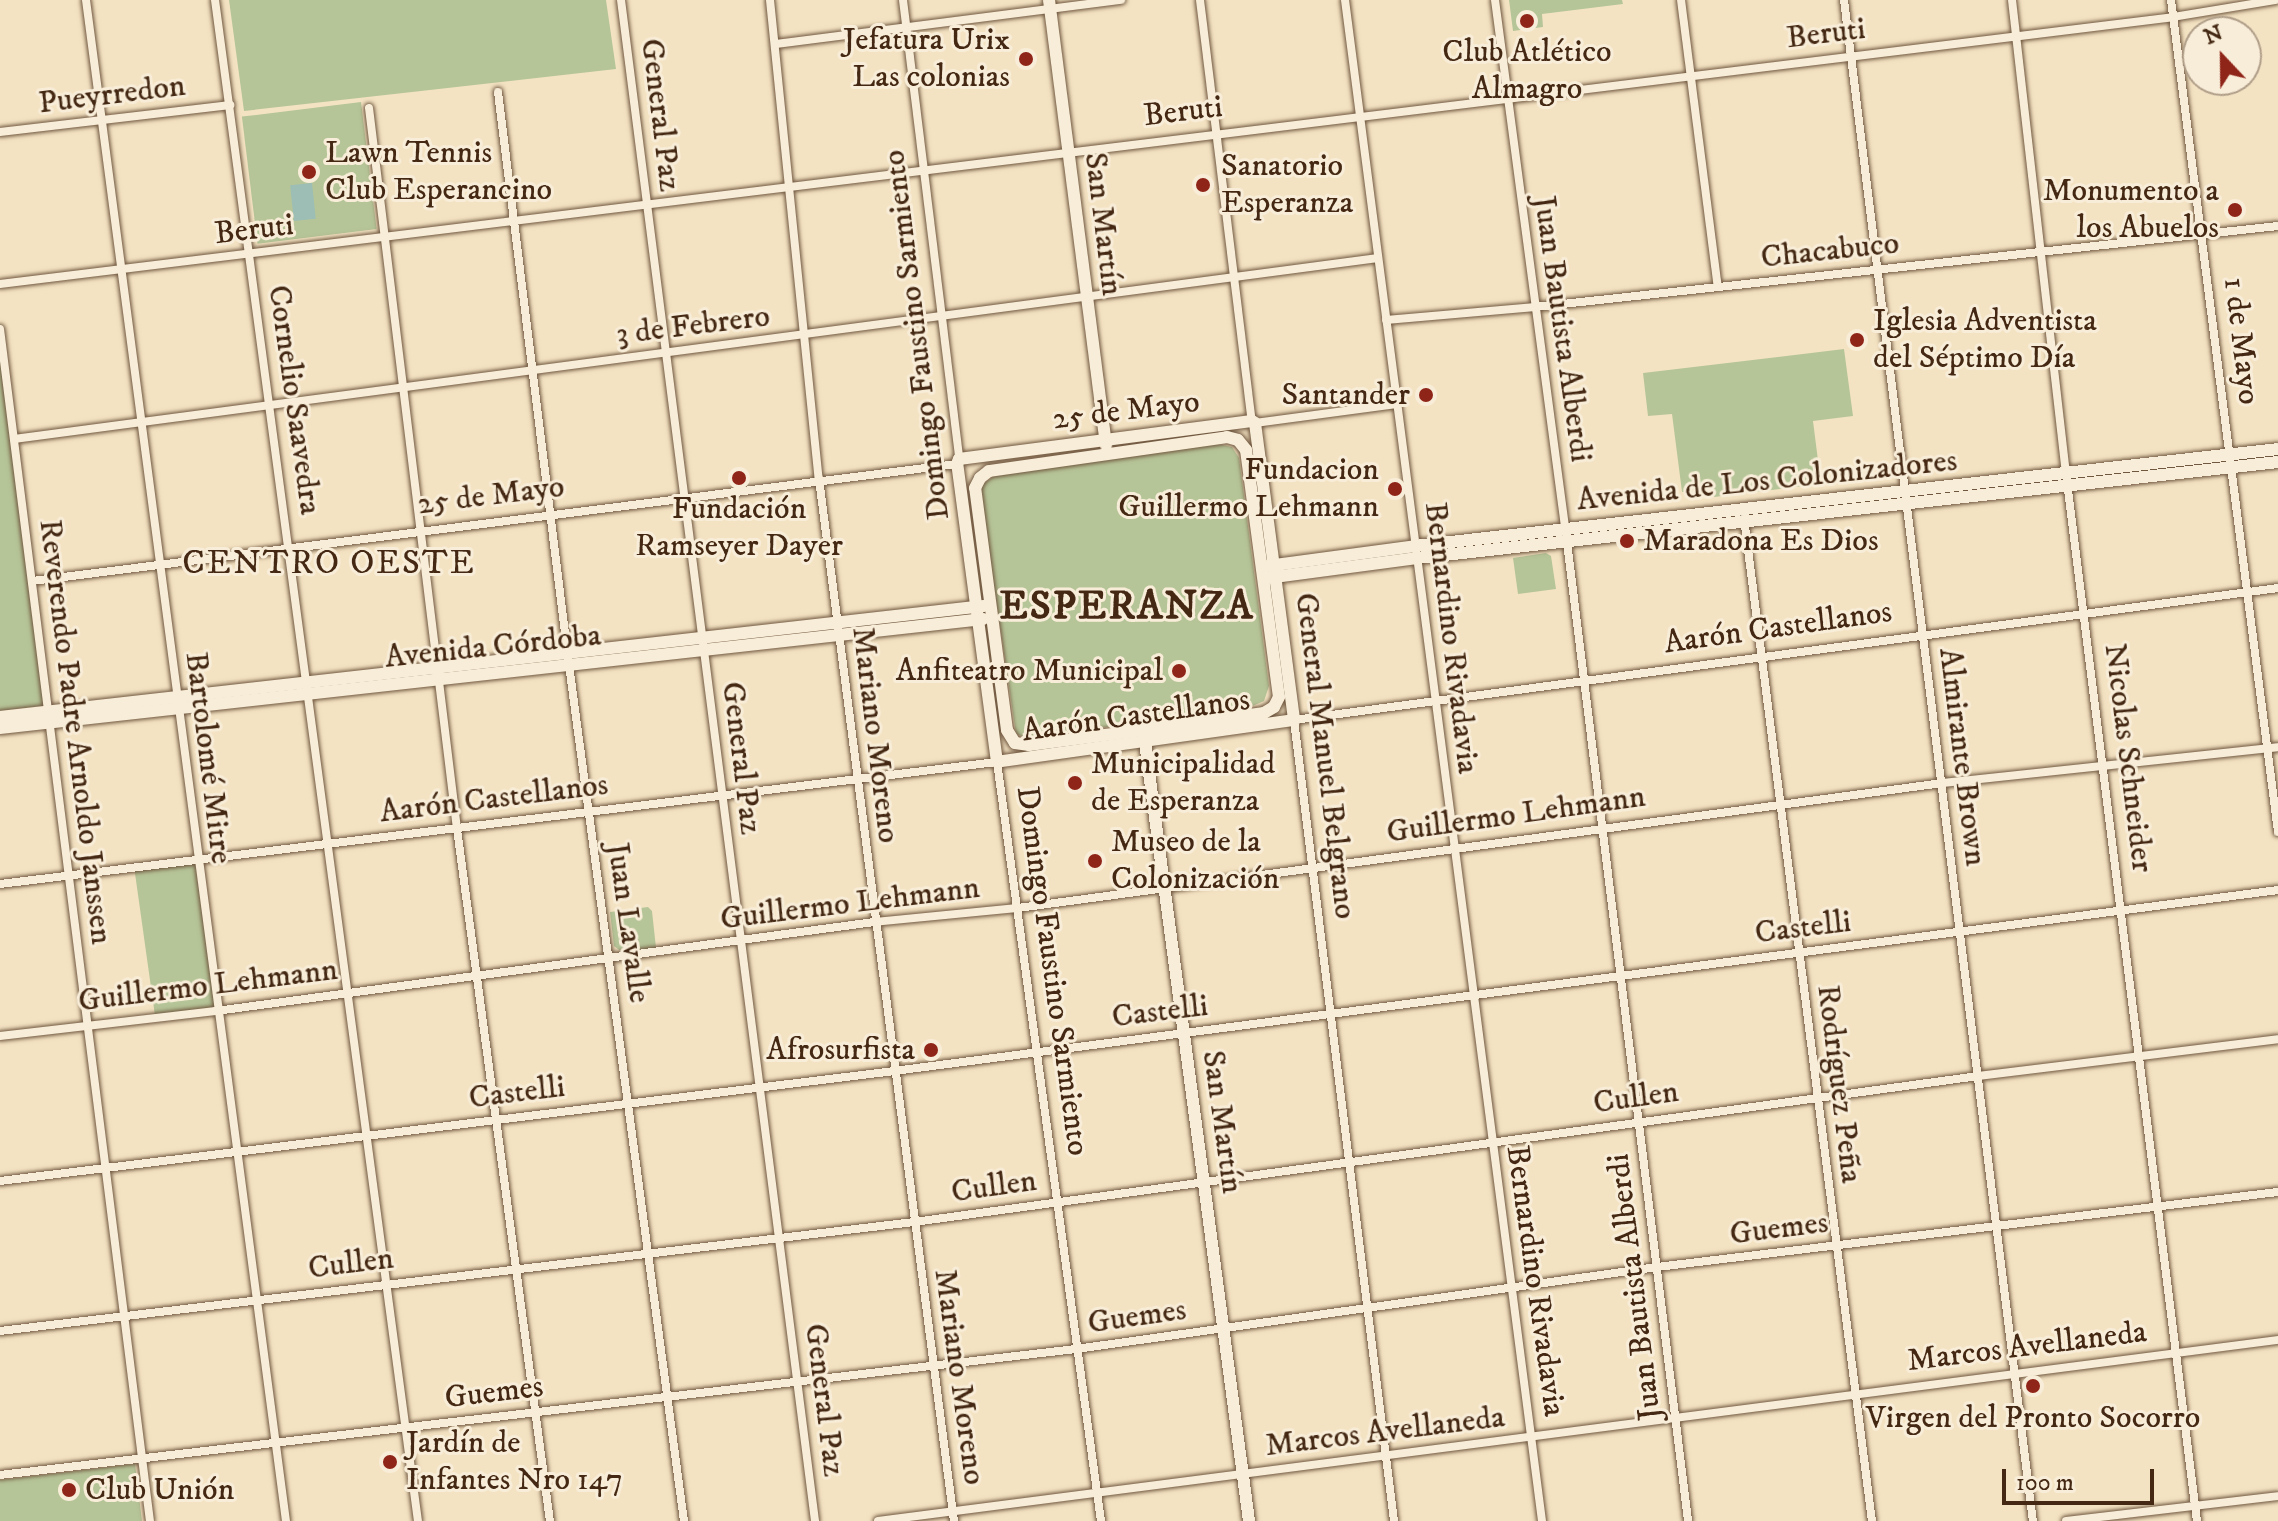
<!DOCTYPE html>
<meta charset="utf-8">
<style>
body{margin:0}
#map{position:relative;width:2278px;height:1521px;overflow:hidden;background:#f4e3c3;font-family:"IM FELL DW Pica",serif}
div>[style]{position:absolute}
.green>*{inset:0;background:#b6c598;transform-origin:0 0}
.water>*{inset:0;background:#9cbeb4;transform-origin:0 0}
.roads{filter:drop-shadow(0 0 2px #70573f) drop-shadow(0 0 2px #70573f)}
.minor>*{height:8px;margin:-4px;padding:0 4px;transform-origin:4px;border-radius:4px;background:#f8edd8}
.secondary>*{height:12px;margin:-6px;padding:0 6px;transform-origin:6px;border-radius:6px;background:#f8edd8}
.dots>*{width:22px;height:22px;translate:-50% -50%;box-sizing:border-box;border:4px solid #f8edd8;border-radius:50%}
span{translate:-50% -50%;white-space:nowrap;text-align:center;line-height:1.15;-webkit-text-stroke:6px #f8edd8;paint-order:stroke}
.street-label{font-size:32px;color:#442813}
.poi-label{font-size:32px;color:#442813}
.right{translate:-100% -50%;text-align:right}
.left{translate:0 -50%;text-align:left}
.neighbourhood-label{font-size:34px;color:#442813;letter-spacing:2px}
.district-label{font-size:40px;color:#442813;font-weight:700;letter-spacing:2px}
.north{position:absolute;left:2182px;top:16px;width:80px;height:80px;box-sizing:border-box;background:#f8edd8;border:2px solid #b09e89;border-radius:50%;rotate:338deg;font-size:22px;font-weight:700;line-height:32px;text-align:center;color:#442813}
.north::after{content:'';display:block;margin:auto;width:28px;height:36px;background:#8f2418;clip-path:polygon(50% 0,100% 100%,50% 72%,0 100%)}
.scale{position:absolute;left:2002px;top:1469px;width:152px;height:36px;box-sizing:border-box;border:4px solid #442813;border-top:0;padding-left:10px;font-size:24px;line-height:28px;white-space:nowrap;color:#442813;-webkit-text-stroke:6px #f8edd8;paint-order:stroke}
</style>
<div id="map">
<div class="green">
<div style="clip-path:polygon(229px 0,606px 0,616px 69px,244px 111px)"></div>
<div style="clip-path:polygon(1509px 0,1622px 0,1623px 4px,1542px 14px,1543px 27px,1513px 31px)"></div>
<div style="left:361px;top:102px;width:128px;height:120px;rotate:83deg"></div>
<div style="clip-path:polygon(0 329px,48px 705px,0 711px)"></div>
<div style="clip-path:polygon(1844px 349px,1853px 416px,1813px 421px,1821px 484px,1714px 497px,1713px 491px,1682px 492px,1672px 414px,1648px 416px,1643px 373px)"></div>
<div style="clip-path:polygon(1218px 444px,1232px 447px,1239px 458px,1269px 686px,1264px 701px,1250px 707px,1028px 738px,1016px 734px,980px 491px,983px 484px,996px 475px)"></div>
<div style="clip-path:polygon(1546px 553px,1551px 556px,1556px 589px,1518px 594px,1513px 558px)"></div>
<div style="left:195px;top:862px;width:149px;height:61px;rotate:82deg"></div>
<div style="clip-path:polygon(648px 907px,652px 911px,656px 948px,622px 952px,614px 946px,610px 912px)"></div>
<div style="clip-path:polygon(135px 1464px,142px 1521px,0 1521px,0 1480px)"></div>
</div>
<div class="water">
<div style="left:312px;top:183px;width:36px;height:22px;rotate:84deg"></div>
</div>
<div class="roads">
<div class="minor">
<div style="left:86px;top:0;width:1534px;rotate:82.51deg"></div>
<div style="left:215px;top:0;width:1534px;rotate:82.4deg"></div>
<div style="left:621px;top:0;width:1533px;rotate:82.73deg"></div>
<div style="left:770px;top:0;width:481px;rotate:84.2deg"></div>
<div style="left:819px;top:479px;width:1051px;rotate:82.62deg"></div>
<div style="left:903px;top:0;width:462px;rotate:83deg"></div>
<div style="left:1200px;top:0;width:424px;rotate:83deg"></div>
<div style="left:1345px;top:0;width:1534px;rotate:82.62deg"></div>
<div style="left:1495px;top:0;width:547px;rotate:82.43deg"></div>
<div style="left:1567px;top:542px;width:986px;rotate:82.95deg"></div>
<div style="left:1681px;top:0;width:289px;rotate:82.7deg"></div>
<div style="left:1844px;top:0;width:1533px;rotate:82.92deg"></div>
<div style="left:2012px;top:0;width:477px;rotate:83.5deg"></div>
<div style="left:2066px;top:474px;width:1055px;rotate:82.87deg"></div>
<div style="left:2171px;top:0;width:839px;rotate:82.67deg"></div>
<div style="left:776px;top:44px;width:348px;rotate:-7.3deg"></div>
<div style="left:498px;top:92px;width:577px;rotate:82.94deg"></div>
<div style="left:569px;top:665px;width:864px;rotate:82.35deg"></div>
<div style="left:369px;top:108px;width:726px;rotate:83.04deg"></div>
<div style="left:457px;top:829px;width:698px;rotate:82.35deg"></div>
<div style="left:0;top:132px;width:232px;rotate:-6.7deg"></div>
<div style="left:0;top:284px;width:2189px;rotate:-7deg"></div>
<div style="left:2173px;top:17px;width:104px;rotate:-9.4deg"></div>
<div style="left:1386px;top:320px;width:150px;rotate:-5deg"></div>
<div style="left:1535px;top:307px;width:747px;rotate:-6.22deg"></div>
<div style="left:0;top:329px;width:1201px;rotate:82.83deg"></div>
<div style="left:1255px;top:423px;width:143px;rotate:-7.6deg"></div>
<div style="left:14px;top:439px;width:1376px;rotate:-7.56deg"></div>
<div style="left:1744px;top:518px;width:1011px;rotate:82.73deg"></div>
<div style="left:32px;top:581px;width:932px;rotate:-7.21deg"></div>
<div style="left:0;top:884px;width:1004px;rotate:-6.98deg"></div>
<div style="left:997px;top:762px;width:766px;rotate:82.2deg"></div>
<div style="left:0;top:1036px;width:217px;rotate:-6.6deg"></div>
<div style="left:216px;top:1011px;width:664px;rotate:-7.7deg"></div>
<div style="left:874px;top:922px;width:145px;rotate:-5.6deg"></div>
<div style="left:1018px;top:908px;width:932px;rotate:-7.7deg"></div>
<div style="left:1942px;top:783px;width:338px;rotate:-6.1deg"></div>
<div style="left:0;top:1181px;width:901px;rotate:-7.01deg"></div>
<div style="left:894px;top:1071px;width:1396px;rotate:-7.45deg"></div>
<div style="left:0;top:1331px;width:920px;rotate:-6.8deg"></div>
<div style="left:914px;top:1222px;width:1074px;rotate:-7.81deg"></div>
<div style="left:1978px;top:1076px;width:302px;rotate:-7deg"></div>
<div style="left:0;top:1475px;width:1083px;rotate:-6.68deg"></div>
<div style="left:1076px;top:1349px;width:587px;rotate:-8.03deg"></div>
<div style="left:1657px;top:1267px;width:626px;rotate:-6.89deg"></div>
<div style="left:878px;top:1521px;width:1412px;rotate:-7.37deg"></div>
<div style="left:1394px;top:1521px;width:807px;rotate:-97.12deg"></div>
<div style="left:1294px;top:720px;width:993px;rotate:-7.64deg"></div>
<div style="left:2066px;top:1521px;width:213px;rotate:-6.7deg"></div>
</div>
<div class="secondary">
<div style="left:1049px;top:0;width:449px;rotate:82.7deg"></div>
<div style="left:1252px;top:421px;width:4px;rotate:34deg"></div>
<div style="left:1255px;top:423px;width:300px;rotate:82.5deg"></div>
<div style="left:1294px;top:720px;width:300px;rotate:172deg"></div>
<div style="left:997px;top:762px;width:301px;rotate:-97.6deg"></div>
<div style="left:957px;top:464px;width:5px;rotate:-68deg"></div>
<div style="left:959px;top:459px;width:295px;rotate:-7.4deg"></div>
<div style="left:1227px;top:437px;width:11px;rotate:15deg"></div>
<div style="left:1238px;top:440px;width:13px;rotate:51deg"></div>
<div style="left:1246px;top:450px;width:249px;rotate:82.4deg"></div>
<div style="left:1279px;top:697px;width:11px;rotate:117deg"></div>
<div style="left:1274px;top:707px;width:12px;rotate:149deg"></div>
<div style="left:1264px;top:713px;width:122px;rotate:172deg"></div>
<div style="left:1143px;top:730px;width:115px;rotate:172.5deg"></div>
<div style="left:1029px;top:745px;width:14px;rotate:-172deg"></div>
<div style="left:1015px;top:743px;width:15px;rotate:-122deg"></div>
<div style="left:1007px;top:730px;width:244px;rotate:-97.5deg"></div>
<div style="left:975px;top:488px;width:11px;rotate:-63deg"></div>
<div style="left:980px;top:478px;width:11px;rotate:-38deg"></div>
<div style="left:989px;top:471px;width:240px;rotate:-8.1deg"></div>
<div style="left:1268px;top:566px;width:148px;rotate:-7.7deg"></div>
<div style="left:1415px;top:546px;width:868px;rotate:-6.41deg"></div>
<div style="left:1267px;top:578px;width:151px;rotate:-7.6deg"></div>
<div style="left:1417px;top:558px;width:866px;rotate:-6.36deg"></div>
<div style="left:0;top:717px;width:990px;rotate:-6.44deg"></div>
<div style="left:0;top:728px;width:989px;rotate:-6.33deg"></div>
<div style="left:1144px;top:735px;width:793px;rotate:82.39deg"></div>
</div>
</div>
<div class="dots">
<div style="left:1527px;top:21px;background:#8f2418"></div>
<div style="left:1026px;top:59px;background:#8f2418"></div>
<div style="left:309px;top:172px;background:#8f2418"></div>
<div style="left:1203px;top:185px;background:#8f2418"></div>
<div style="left:2235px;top:210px;background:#8f2418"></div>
<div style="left:1857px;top:340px;background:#8f2418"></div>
<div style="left:1426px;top:395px;background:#8f2418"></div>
<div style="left:739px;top:478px;background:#8f2418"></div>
<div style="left:1395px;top:489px;background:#8f2418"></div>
<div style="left:1627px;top:541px;background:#8f2418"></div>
<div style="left:1179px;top:671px;background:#8f2418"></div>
<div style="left:1075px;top:783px;background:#8f2418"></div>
<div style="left:1095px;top:861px;background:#8f2418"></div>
<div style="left:931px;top:1050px;background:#8f2418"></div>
<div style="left:2033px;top:1386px;background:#8f2418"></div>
<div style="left:390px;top:1462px;background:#8f2418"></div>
<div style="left:69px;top:1490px;background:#8f2418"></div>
</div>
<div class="street-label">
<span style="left:1826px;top:34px;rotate:-7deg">Beruti</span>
<span style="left:112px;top:95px;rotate:-7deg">Pueyrredon</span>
<span style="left:1183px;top:112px;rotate:-7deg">Beruti</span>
<span style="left:660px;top:115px;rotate:83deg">General Paz</span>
<span style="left:1103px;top:224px;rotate:83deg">San Martín</span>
<span style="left:254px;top:230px;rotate:-7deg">Beruti</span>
<span style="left:1830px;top:251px;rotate:-6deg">Chacabuco</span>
<span style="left:693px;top:326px;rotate:-7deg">3 de Febrero</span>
<span style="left:1562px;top:329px;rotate:82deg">Juan Bautista Alberdi</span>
<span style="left:917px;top:335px;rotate:-97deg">Domingo Faustino Sarmiento</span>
<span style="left:2241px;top:341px;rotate:83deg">1 de Mayo</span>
<span style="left:294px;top:400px;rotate:82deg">Cornelio Saavedra</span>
<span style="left:1126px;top:411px;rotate:-7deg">25 de Mayo</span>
<span style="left:1767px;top:481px;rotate:-6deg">Avenida de Los Colonizadores</span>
<span style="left:491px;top:496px;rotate:-7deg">25 de Mayo</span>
<span style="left:1778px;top:628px;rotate:-8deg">Aarón Castellanos</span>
<span style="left:1451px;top:638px;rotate:83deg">Bernardino Rivadavia</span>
<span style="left:493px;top:647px;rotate:-6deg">Avenida Córdoba</span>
<span style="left:1136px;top:716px;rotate:-8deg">Aarón Castellanos</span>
<span style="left:75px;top:732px;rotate:83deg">Reverendo Padre Arnoldo Janssen</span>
<span style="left:875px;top:735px;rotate:83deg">Mariano Moreno</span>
<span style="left:1325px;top:756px;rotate:83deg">General Manuel Belgrano</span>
<span style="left:1962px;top:757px;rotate:83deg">Almirante Brown</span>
<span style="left:208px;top:758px;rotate:83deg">Bartolomé Mitre</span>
<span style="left:741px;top:758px;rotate:83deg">General Paz</span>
<span style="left:2128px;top:758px;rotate:83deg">Nicolas Schneider</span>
<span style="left:494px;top:799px;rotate:-7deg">Aarón Castellanos</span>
<span style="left:1516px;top:815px;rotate:-8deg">Guillermo Lehmann</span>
<span style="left:850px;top:904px;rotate:-7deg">Guillermo Lehmann</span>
<span style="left:628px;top:923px;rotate:82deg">Juan Lavalle</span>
<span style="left:1803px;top:928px;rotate:-7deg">Castelli</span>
<span style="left:1052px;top:971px;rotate:82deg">Domingo Faustino Sarmiento</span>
<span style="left:208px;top:986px;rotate:-7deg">Guillermo Lehmann</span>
<span style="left:1160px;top:1012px;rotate:-7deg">Castelli</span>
<span style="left:1839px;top:1084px;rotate:83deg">Rodríguez Peña</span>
<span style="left:517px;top:1093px;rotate:-7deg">Castelli</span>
<span style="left:1636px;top:1098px;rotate:-8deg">Cullen</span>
<span style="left:1222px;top:1122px;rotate:82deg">San Martín</span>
<span style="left:994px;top:1187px;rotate:-8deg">Cullen</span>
<span style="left:1779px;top:1229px;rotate:-7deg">Guemes</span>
<span style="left:351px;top:1264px;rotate:-7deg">Cullen</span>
<span style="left:1535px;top:1281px;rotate:82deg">Bernardino Rivadavia</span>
<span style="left:1635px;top:1287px;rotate:-97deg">Juan Bautista Alberdi</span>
<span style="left:1137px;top:1317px;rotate:-8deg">Guemes</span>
<span style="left:2027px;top:1347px;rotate:-7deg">Marcos Avellaneda</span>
<span style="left:959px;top:1377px;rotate:82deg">Mariano Moreno</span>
<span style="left:494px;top:1393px;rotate:-7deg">Guemes</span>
<span style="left:824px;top:1400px;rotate:83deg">General Paz</span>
<span style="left:1385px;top:1432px;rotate:-7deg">Marcos Avellaneda</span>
</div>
<div class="poi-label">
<span class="right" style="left:1010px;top:59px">Jefatura Urix<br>Las colonias</span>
<span style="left:1527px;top:71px">Club Atlético<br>Almagro</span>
<span class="left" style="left:325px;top:172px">Lawn Tennis<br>Club Esperancino</span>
<span class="left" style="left:1221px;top:185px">Sanatorio<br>Esperanza</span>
<span class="right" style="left:2219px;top:210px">Monumento a<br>los Abuelos</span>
<span class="left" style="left:1873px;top:340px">Iglesia Adventista<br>del Séptimo Día</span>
<span class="right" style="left:1410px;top:395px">Santander</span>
<span class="right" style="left:1379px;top:489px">Fundacion<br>Guillermo Lehmann</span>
<span style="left:739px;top:528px">Fundación<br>Ramseyer Dayer</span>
<span class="left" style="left:1643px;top:541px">Maradona Es Dios</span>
<span class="right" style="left:1163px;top:671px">Anfiteatro Municipal</span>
<span class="left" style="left:1091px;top:783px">Municipalidad<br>de Esperanza</span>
<span class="left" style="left:1111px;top:861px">Museo de la<br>Colonización</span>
<span class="right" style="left:915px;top:1050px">Afrosurfista</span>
<span style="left:2033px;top:1418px">Virgen del Pronto Socorro</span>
<span class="left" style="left:406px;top:1462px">Jardín de<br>Infantes Nro 147</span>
<span class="left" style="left:85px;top:1490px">Club Unión</span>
</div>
<div class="neighbourhood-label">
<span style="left:329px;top:564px">CENTRO OESTE</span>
</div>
<div class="district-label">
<span style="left:1127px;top:607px">ESPERANZA</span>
</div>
<div class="north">N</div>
<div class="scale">100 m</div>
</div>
